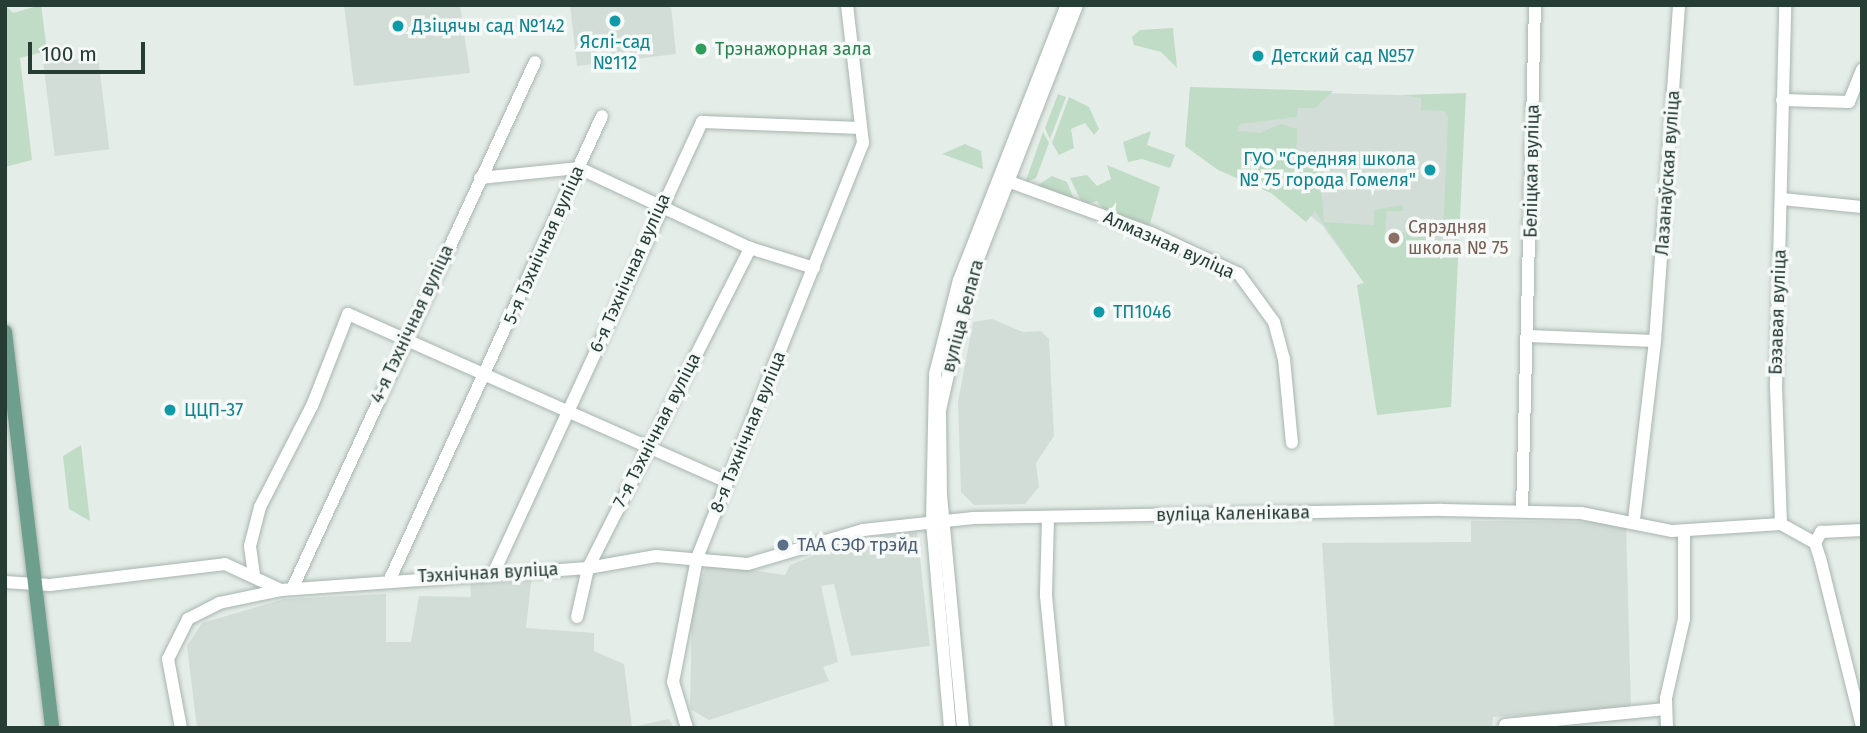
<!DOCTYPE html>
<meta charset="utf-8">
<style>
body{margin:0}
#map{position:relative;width:1867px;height:733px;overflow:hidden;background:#e5ede9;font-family:"Fira Sans",sans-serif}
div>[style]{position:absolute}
.built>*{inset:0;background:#d3ddd8;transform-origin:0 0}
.green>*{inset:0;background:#c0dcc6}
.roads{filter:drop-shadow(0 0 2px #a8b5af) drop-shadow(0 0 2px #a8b5af)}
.minor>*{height:12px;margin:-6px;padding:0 6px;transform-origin:6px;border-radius:6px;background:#fff}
.major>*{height:14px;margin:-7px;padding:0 7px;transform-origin:7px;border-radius:7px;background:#6e9e8e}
.dots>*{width:19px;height:19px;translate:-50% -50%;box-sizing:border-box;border:4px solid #f5f9f7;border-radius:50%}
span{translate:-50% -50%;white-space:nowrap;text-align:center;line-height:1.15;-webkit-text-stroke:7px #f5f9f7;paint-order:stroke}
.culture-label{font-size:18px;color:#0d838f}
.left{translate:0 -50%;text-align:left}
.right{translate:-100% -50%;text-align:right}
.leisure-label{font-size:18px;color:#27864d}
.street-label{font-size:18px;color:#263d35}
.education-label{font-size:18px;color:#785e54}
.service-label{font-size:18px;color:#4e5e75}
.frame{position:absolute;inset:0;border:7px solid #263d35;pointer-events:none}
.scale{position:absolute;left:28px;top:42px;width:117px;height:32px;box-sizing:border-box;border:4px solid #263d35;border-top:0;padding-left:9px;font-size:21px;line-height:24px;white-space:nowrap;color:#263d35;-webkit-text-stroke:5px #f5f9f7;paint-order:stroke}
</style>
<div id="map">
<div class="built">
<div style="clip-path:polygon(344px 5px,460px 5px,470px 73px,354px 86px)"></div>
<div style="clip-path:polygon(570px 5px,671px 5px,676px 54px,577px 66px)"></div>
<div style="left:98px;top:57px;width:93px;height:55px;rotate:83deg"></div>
<div style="clip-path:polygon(1196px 89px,1460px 97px,1449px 401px,1322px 225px,1276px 188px)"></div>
<div style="clip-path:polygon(992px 319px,1023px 332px,1041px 331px,1049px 339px,1054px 436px,1036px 463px,1039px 487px,1025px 504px,974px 505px,961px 492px,958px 402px,973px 322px)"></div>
<div style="clip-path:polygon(1471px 521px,1626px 522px,1631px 709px,1493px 717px,1492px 728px,1334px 728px,1322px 543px,1471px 542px)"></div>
<div style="clip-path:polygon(917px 532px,930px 646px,851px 656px,834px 584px,821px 586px,838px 662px,823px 667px,829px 681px,709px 720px,690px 709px,692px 605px,707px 564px,785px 575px,790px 565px,858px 538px)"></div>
<div style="clip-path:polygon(532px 575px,526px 628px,594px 633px,594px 651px,624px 664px,632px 727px,669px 719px,674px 728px,197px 728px,187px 646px,202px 623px,284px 599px,386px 594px,386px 642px,411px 642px,419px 596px,471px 597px,470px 581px)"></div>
</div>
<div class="green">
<div style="clip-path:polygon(5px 5px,13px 13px,41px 5px,47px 51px,20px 58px,32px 160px,5px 167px)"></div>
<div style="clip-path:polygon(1173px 28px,1177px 68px,1161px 52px,1134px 45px,1132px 37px,1140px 30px)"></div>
<div style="clip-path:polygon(1190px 87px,1333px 91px,1315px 108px,1298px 108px,1297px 117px,1240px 124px,1237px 131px,1260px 133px,1281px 124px,1297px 129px,1296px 163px,1319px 164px,1324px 222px,1374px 225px,1374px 210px,1403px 205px,1403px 211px,1387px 211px,1385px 231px,1429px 234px,1432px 256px,1452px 257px,1454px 231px,1443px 231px,1448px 119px,1444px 111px,1421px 110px,1421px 98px,1401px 95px,1466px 93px,1451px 407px,1377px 415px,1357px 285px,1364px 283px,1315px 211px,1306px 222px,1271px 193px,1218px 170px,1185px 146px)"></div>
<div style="clip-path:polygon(1058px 94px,1066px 97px,1050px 139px,1045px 128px)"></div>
<div style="clip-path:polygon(1069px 97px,1089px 107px,1099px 129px,1094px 135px,1085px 123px,1071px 129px,1074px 148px,1059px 155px,1052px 143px)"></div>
<div style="clip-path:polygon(1151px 131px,1147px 145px,1175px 155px,1170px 168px,1142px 159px,1128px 162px,1123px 142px)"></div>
<div style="clip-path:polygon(1043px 132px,1049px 143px,1036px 178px,1025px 183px)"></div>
<div style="clip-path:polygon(965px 144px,981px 151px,983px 169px,942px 154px)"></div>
<div style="clip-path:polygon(1107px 165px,1160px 187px,1149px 228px,1104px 210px,1097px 201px,1083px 205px,1070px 178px,1087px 175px,1097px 186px,1111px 179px)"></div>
<div style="clip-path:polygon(1052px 176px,1067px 182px,1075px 202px,1035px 187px)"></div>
<div style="clip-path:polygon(81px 445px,90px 521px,69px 509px,63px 456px)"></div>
</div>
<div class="roads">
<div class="minor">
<div style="left:1782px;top:100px;width:67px;rotate:1.7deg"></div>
<div style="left:1849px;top:102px;width:35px;rotate:-68deg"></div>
<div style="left:480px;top:178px;width:100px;rotate:-5.8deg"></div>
<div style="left:579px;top:168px;width:189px;rotate:25.1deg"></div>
<div style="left:750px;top:248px;width:67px;rotate:17.4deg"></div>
<div style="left:1007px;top:181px;width:153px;rotate:19.9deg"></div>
<div style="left:1151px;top:233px;width:97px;rotate:25deg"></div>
<div style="left:1239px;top:274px;width:59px;rotate:53.9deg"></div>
<div style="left:1274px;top:322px;width:38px;rotate:75deg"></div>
<div style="left:1284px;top:359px;width:84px;rotate:84.6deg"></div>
<div style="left:1782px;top:199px;width:80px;rotate:5.7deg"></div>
<div style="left:1528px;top:336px;width:127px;rotate:2.3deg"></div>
<div style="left:1522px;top:511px;width:506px;rotate:-88.53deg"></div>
<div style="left:1048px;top:517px;width:79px;rotate:91.5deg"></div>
<div style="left:1046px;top:596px;width:133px;rotate:84.4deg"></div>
<div style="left:1634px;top:520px;width:180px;rotate:-83.3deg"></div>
<div style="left:1655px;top:341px;width:337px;rotate:-85.9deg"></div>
<div style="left:1781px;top:524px;width:139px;rotate:-92.1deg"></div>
<div style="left:1776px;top:385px;width:380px;rotate:-88.6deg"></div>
<div style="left:1815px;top:543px;width:13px;rotate:-61deg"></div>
<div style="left:1821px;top:532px;width:41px;rotate:-2.8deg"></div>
<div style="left:494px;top:572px;width:496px;rotate:-65.2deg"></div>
<div style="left:702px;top:122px;width:159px;rotate:2.2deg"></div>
<div style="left:254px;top:575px;width:29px;rotate:-98deg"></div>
<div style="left:250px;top:546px;width:40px;rotate:-75.6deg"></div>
<div style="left:260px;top:507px;width:114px;rotate:-62.8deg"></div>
<div style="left:312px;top:406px;width:99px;rotate:-68.6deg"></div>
<div style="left:348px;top:314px;width:415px;rotate:23.9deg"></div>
<div style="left:390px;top:579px;width:509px;rotate:-65.4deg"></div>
<div style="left:5px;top:582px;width:45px;rotate:3.8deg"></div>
<div style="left:50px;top:585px;width:176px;rotate:-6.8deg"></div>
<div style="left:225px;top:564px;width:62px;rotate:24.9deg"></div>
<div style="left:281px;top:590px;width:308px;rotate:-4.1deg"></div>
<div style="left:588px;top:568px;width:69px;rotate:-10deg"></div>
<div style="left:656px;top:556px;width:92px;rotate:5deg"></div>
<div style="left:748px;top:564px;width:120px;rotate:-16.5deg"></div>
<div style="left:863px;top:530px;width:111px;rotate:-6.2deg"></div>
<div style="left:973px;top:518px;width:469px;rotate:-1deg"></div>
<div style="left:1442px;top:510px;width:139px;rotate:1.2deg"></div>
<div style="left:1581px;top:513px;width:93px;rotate:11.2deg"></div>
<div style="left:1672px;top:531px;width:109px;rotate:-3.7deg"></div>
<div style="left:1781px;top:524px;width:39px;rotate:29deg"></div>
<div style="left:1815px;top:543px;width:16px;rotate:72deg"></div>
<div style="left:1820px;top:558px;width:174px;rotate:76deg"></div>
<div style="left:293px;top:587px;width:578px;rotate:-65.25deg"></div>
<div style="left:577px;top:617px;width:50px;rotate:-77.3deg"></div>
<div style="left:588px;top:568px;width:359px;rotate:-63.1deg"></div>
<div style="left:1505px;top:725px;width:161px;rotate:-5.7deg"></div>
<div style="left:181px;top:728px;width:70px;rotate:-100.7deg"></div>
<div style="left:168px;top:659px;width:45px;rotate:-63.4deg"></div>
<div style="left:188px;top:619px;width:35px;rotate:-27deg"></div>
<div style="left:219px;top:603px;width:63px;rotate:-11.8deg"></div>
<div style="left:687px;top:728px;width:48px;rotate:-106.9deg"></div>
<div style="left:673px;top:682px;width:126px;rotate:-79deg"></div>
<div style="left:697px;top:558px;width:447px;rotate:-68.2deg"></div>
<div style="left:863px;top:143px;width:139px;rotate:-96.6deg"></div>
<div style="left:950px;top:728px;width:207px;rotate:-95deg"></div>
<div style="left:932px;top:522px;width:148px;rotate:-88.8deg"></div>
<div style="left:935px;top:374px;width:97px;rotate:-75.7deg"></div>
<div style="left:959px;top:280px;width:295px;rotate:-68.6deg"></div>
<div style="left:963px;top:728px;width:232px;rotate:-95.4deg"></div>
<div style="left:941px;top:497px;width:87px;rotate:-90.7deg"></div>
<div style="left:940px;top:410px;width:131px;rotate:-77.2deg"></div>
<div style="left:969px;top:282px;width:297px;rotate:-68.7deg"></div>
<div style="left:1667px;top:728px;width:30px;rotate:-92deg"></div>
<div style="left:1666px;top:698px;width:81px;rotate:-77.2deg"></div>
<div style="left:1684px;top:619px;width:88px;rotate:-90deg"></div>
</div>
<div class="major">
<div style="left:5px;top:332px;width:399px;rotate:83.2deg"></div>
</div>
</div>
<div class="dots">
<div style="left:615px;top:21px;background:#0f9aa8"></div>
<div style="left:398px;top:26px;background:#0f9aa8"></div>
<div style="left:701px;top:49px;background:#2e9e5b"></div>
<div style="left:1258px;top:56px;background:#0f9aa8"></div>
<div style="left:1430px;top:170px;background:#0f9aa8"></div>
<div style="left:1394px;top:238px;background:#8d6e63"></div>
<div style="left:1099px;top:312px;background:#0f9aa8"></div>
<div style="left:170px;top:410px;background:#0f9aa8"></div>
<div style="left:783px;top:545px;background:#5c6f8a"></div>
</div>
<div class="culture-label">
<span class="left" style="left:412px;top:26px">Дзіцячы сад №142</span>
<span style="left:615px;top:53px">Яслі-сад<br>№112</span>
<span class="left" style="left:1272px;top:56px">Детский сад №57</span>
<span class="right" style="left:1416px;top:170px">ГУО "Средняя школа<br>№ 75 города Гомеля"</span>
<span class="left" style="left:1113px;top:312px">ТП1046</span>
<span class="left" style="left:184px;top:410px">ЦЦП-37</span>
</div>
<div class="leisure-label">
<span class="left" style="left:715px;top:49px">Трэнажорная зала</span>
</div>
<div class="street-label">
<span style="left:1532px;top:171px;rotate:-89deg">Беліцкая вуліца</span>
<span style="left:1668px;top:173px;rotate:-86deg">Лазанаўская вуліца</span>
<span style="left:544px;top:245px;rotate:-66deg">5-я Тэхнічная вуліца</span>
<span style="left:1169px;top:245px;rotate:24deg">Алмазная вуліца</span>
<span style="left:630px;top:273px;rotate:-66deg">6-я Тэхнічная вуліца</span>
<span style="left:1778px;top:312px;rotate:-88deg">Бэзавая вуліца</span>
<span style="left:963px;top:316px;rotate:-75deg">вуліца Белага</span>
<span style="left:412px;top:324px;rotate:-65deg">4-я Тэхнічная вуліца</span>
<span style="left:657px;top:430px;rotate:-63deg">7-я Тэхнічная вуліца</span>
<span style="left:748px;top:432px;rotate:-68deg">8-я Тэхнічная вуліца</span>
<span style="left:1233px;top:514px;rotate:-1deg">вуліца Каленікава</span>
<span style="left:488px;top:573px;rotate:-3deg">Тэхнічная вуліца</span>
</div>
<div class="education-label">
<span class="left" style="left:1408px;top:238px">Сярэдняя<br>школа № 75</span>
</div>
<div class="service-label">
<span class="left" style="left:797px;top:545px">ТАА СЭФ трэйд</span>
</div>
<div class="frame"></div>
<div class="scale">100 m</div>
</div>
